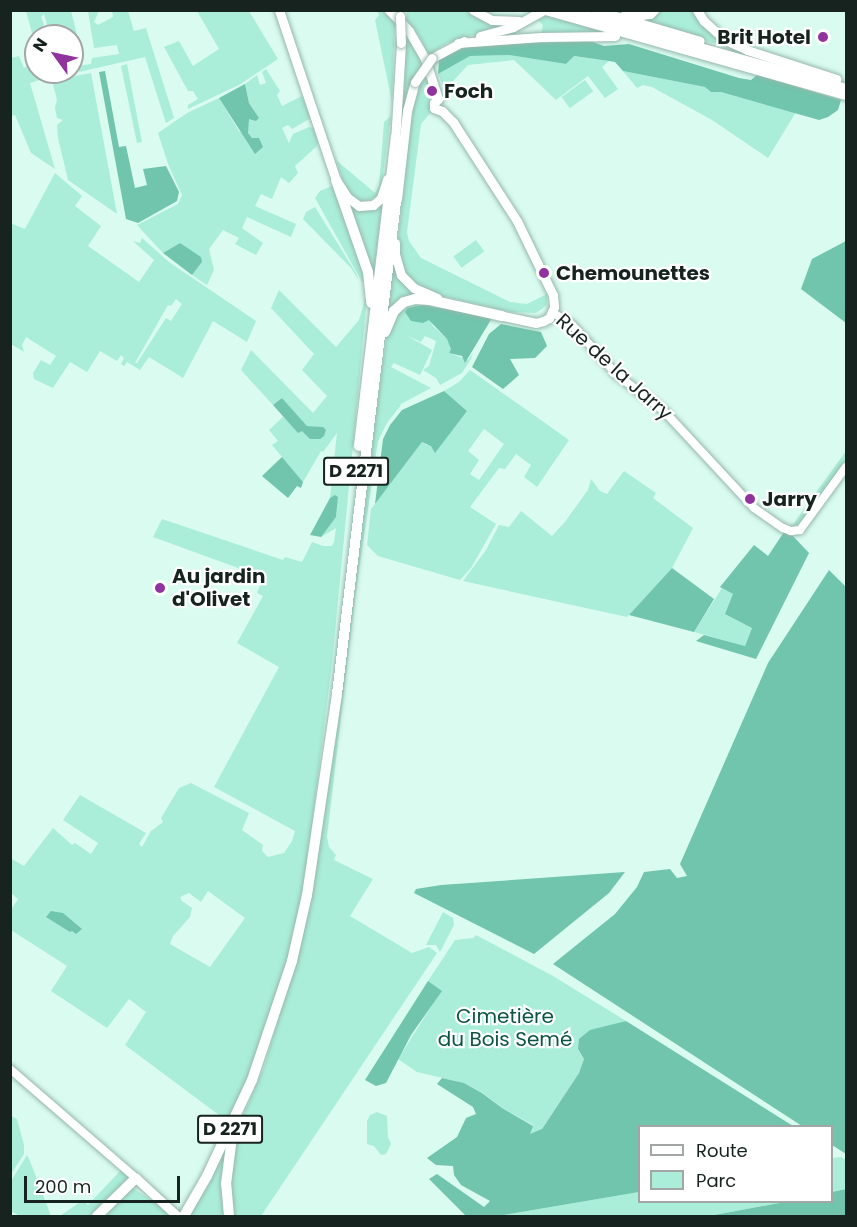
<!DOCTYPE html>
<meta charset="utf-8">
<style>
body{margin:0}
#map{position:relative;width:857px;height:1227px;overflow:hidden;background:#d9fbf0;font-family:Poppins,sans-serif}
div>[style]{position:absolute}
.green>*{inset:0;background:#aaeed9;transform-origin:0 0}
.forest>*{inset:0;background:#70c5ac}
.roads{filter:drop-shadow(0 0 2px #96b7ac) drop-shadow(0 0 2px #96b7ac)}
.minor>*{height:8px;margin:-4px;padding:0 4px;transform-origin:4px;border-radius:4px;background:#fff}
.major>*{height:9px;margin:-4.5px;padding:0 4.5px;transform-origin:4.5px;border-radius:4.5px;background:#fff}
.highway>*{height:10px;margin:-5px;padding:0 5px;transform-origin:5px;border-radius:5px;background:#fff}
.bridges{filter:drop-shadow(0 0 2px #96b7ac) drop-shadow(0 0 2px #96b7ac)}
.major-bridge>*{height:9px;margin:-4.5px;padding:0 4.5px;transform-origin:4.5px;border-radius:4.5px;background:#fff}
.dots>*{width:16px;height:16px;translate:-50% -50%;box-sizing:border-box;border:3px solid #fff;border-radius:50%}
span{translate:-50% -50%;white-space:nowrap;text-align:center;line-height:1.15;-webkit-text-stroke:4.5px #fff;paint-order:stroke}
.shield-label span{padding:2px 4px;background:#fff;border:2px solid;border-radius:4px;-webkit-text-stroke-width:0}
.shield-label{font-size:18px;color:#17231f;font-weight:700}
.poi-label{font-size:20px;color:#17231f;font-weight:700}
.right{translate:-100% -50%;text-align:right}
.left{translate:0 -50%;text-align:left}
.street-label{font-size:20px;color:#17231f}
.park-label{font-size:20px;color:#0c5444}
.frame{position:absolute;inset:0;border:12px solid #17231f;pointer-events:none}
.legend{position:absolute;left:638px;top:1125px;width:195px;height:78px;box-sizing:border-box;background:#fff;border:2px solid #a2a7a5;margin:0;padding:8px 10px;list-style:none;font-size:18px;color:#17231f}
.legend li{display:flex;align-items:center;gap:12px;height:30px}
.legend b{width:30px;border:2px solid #a2a7a5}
.north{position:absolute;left:24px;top:24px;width:60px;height:60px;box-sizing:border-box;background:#fff;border:2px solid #a2a7a5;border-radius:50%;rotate:303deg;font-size:16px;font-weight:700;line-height:24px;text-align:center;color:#17231f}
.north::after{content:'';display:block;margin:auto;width:21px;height:27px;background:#90339c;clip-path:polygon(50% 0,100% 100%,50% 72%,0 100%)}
.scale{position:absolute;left:24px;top:1176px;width:156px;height:27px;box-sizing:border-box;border:3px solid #17231f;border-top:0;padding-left:8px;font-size:18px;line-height:21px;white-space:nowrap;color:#17231f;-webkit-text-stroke:4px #fff;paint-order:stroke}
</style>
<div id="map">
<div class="green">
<div style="clip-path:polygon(463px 10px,491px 22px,511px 24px,447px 43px,429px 55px,420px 38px,407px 21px,407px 11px)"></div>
<div style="clip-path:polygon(26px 11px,71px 11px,81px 50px,72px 51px,72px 36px,50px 36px,44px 14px,41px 17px,44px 24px,41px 29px,32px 33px)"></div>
<div style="clip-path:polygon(88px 11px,99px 11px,94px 22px,98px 25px,113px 17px,112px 11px,128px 11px,134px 31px,146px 28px,174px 118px,166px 123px,145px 57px,79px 72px,78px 66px,91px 64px,92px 58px,119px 54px,117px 45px,94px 48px)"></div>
<div style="clip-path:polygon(197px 11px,249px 11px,278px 59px,239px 85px,188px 109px,188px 105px,198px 99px,193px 91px,188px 91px,164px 47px,179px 41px,193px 66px,219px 49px)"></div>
<div style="clip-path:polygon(377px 11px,383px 11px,395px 21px,392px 102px,375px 20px,379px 15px)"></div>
<div style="clip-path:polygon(662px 11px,692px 11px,699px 21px,726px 44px,723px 46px,632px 19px,653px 16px)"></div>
<div style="clip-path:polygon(546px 15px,602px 31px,602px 32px,541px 35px,543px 25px,538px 20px)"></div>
<div style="clip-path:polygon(410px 39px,423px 63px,409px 87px,403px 110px,406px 43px)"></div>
<div style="clip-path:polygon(30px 54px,36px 72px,50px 72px,56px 77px,51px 83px,49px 77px,30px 83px,55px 169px,31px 153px,15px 115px,11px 116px,11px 58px,19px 56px,24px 68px,29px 65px,26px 56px)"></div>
<div style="clip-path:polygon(509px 55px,566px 64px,573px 56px,609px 61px,602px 67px,618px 89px,605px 98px,588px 76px,556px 100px,514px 60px,468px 65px,445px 90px,438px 74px,470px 56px)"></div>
<div style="clip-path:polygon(127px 64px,142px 142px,137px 143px,121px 66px)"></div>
<div style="clip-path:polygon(266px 69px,280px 91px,277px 95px,282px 106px,302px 96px,311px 118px,292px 129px,288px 125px,282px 128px,289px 143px,293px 134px,309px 127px,314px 128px,318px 141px,317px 146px,295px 166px,298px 173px,289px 183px,281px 177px,272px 199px,261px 194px,255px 206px,296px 224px,291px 237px,247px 217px,242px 228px,263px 243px,256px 255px,235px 244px,239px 238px,223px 230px,209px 249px,214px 270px,207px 285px,192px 275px,202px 262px,180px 243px,163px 253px,137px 225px,178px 204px,182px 195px,168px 164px,158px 133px,187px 113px,219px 98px,239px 131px,252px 138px,248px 133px,248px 119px,259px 118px,249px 103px,245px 84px,257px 75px,260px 85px,266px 83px,262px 72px)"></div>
<div style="clip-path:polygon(428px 71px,431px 112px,421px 124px,407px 232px,409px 241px,421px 258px,510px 302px,527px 304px,547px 294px,547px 305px,536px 313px,511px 312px,428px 293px,405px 275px,397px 250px,412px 105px,421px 80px)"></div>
<div style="clip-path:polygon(623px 71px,705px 87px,711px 92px,721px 92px,796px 112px,768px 158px,712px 120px,652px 87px,643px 85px,637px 88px)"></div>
<div style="clip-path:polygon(91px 73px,117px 214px,68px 180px,58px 138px,57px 125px,63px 120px,57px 118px,55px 108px,57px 100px,53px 84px,59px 79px)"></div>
<div style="left:585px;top:80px;width:14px;height:29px;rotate:54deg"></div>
<div style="clip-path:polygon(391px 116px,381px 188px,376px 197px,367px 201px,355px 200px,346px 190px,336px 160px,375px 193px,379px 186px,384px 122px)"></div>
<div style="clip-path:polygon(evenodd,55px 173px,82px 196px,75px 206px,101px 226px,88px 246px,139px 282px,154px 260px,133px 241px,140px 243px,142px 238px,169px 262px,256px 321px,247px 342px,213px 321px,183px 378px,149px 357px,140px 370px,127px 362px,124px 366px,121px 364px,124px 358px,121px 355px,117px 361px,100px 351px,87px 372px,70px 362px,53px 388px,34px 379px,33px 373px,41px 360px,50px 365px,56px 356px,26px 337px,22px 345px,24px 352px,11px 344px,10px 223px,25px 229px,55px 173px,176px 299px,182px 304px,171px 321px,166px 318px,137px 363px,135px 363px,168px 305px,171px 306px,176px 299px)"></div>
<div style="clip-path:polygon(332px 186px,336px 189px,343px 210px,365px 279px,362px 282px,315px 198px,320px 191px)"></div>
<div style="clip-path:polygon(383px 200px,373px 295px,348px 201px,352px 205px)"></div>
<div style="clip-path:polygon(315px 207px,356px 273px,359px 281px,351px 268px,303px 219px,306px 212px)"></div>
<div style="left:476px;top:240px;width:14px;height:28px;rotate:54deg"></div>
<div style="clip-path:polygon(393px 259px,413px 291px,413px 297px,387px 318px)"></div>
<div style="clip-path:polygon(evenodd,279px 290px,336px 347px,359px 320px,366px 296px,367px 299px,332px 663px,304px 890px,283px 979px,249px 1077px,227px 1121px,125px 1045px,146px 1012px,129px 999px,107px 1028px,51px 991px,67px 966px,11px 930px,11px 910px,18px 899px,11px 893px,10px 858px,24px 866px,53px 828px,72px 845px,75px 843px,91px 854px,98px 843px,63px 820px,80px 795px,146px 833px,139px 844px,142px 847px,151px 831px,163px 822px,161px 818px,179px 788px,191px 783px,249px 813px,242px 830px,263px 845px,262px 851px,268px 857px,284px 853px,292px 841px,295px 831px,214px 787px,279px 667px,237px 643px,263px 596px,257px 593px,263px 577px,153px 537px,162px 519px,283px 560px,285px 557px,302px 562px,312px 542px,323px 546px,332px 546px,334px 542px,336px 528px,321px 537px,320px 535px,336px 517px,338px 497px,330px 498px,337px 433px,323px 452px,321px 451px,303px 482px,272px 445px,278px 441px,269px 430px,283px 417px,302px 431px,322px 427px,307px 426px,282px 398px,273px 405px,241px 370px,251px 350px,313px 413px,327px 396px,302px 370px,314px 354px,271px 308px,279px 290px,208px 891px,245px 918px,210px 967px,170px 944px,173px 936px,190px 917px,192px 908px,182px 901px,180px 897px,189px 893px,201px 902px,208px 891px)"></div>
<div style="clip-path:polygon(426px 303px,495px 318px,491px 322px,492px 318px,423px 305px,433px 326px,447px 339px,452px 348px,449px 353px,468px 360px,473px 353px,471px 359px,462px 373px,440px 385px,436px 378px,423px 370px,429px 366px,436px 341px,425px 336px,421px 342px,406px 335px,432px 350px,420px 375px,394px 363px,391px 367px,431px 388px,399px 405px,401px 405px,387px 423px,378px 441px,355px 597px,327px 837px,329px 847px,336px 855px,334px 860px,373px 879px,350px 916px,412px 953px,429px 947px,437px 953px,261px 1216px,233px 1216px,229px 1193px,232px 1156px,240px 1123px,264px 1067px,300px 947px,322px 831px,373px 425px,388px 329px,405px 306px)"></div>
<div style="clip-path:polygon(evenodd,470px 370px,569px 440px,537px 487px,524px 477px,531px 465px,516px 454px,505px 469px,499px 468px,470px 507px,496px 524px,471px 568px,460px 580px,378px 556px,367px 545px,371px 509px,375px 504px,422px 442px,427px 445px,467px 411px,444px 391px,459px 382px,470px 370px,484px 429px,504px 444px,479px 480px,470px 474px,479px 460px,468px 451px,484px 429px)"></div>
<div style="clip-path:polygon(846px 451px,846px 462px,802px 522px,791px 527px)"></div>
<div style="clip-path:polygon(624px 471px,656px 493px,653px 498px,693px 528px,672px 568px,627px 617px,463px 581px,486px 550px,499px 525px,509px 527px,521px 511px,552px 536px,564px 523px,588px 490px,591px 479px,600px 491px,607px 494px)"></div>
<div style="clip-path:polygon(722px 588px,733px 594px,752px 628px,745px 646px,694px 632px)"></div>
<div style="clip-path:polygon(443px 912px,453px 918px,454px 925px,440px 952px,436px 945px,426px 945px)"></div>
<div style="clip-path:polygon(476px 935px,553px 976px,626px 1021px,611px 1026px,578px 1049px,584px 1059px,579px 1073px,541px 1130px,529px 1135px,533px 1125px,502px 1108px,483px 1093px,464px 1083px,417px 1072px,398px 1059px,441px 991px,428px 981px,455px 940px,473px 938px)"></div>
<div style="clip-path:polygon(377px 1112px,387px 1116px,388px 1137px,391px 1144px,386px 1154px,381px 1155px,374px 1146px,367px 1144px,367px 1121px,370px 1115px)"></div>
<div style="clip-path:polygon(11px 1116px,17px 1119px,24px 1145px,24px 1154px,11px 1174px)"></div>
<div style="clip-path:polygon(227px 1146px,227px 1216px,190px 1216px)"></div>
<div style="clip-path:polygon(27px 1155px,30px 1161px,51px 1216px,20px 1216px,11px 1211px,11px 1181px)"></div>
<div style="clip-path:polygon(841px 1157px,846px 1160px,846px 1189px,832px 1192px,832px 1158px)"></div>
<div style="clip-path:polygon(122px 1169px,128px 1178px,127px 1182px,92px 1216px,60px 1216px,83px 1200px,88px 1205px)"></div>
<div style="clip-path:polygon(131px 1187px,160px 1206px,170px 1216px,102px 1216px)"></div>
<div style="clip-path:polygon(639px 1192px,640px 1202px,785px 1202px,709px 1216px,498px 1216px)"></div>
</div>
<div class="forest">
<div style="clip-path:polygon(590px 41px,604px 46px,629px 44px,739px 78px,751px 80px,757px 75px,841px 100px,838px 110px,828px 117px,819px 120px,721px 92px,711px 92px,705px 87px,623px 71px,615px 62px,609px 61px,574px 56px,566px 64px,509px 55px,470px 56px,438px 74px,439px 60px,446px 53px,467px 45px)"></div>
<div style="clip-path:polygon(105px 71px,119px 147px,126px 146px,135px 188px,147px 185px,143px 169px,166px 166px,179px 192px,177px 201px,138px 223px,126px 219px,99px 72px)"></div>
<div style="clip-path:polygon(245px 84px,249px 103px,259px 118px,256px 121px,249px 119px,248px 133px,252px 138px,259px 138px,263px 147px,255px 154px,219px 98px)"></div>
<div style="clip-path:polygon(846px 241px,846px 323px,801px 289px,812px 259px)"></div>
<div style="clip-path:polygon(180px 243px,201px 257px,202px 262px,192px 275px,163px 253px)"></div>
<div style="clip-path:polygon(423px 305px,492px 318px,465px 363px,462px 356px,449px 353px,451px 349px,447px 339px,429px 320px,423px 323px,411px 321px,405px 312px,408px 308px)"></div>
<div style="clip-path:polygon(501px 324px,541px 332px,547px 346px,535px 358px,510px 359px,519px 375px,503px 389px,472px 367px,489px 334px)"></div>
<div style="clip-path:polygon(444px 391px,467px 411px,435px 453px,431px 446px,422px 442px,375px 504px,383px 439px,390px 425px,402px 410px)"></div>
<div style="clip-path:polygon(282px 398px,307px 426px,323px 427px,326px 430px,324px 436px,320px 439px,310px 439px,302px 431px,298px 433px,273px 405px)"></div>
<div style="clip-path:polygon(282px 457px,303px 482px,301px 488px,297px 486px,288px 498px,262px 476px)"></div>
<div style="clip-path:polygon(335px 495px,338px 497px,336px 517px,321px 537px,310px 535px,330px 498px)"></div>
<div style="clip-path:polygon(784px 532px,791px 534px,809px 553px,756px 659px,696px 641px,704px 635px,745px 646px,752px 628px,725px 614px,733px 594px,720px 587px,754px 545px,768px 556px)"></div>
<div style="clip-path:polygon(672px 568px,714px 599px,694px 632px,629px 615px)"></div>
<div style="clip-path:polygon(829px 570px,846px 587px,846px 1154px,832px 1145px,832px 1126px,802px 1126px,553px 964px,615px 914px,637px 887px,644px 872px,670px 869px,677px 878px,687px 876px,680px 864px,768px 663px)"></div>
<div style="clip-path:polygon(625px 872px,609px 893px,534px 954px,414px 893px,416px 889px,441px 885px)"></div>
<div style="clip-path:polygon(51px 911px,63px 913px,82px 929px,76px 934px,72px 931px,70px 932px,46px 917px)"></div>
<div style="clip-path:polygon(428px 981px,442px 991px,411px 1035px,386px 1083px,376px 1086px,365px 1080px)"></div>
<div style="clip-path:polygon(626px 1021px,793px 1126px,640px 1126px,639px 1192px,498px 1216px,466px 1216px,429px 1179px,437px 1174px,484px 1207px,490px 1201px,461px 1185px,454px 1175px,453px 1166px,436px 1165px,427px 1158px,457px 1137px,466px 1118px,476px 1114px,473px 1107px,437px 1084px,442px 1078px,464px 1083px,482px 1093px,502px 1108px,533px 1126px,530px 1134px,542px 1129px,579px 1073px,584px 1059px,578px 1049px,579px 1039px,590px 1030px)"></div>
<div style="clip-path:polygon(846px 1189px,846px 1216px,709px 1216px,785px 1202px,832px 1202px,832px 1192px)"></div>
</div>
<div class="roads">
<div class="minor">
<div style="left:552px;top:312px;width:24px;rotate:33deg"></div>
<div style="left:572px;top:325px;width:66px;rotate:48.1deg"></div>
<div style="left:616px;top:374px;width:61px;rotate:37.6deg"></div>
<div style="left:664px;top:411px;width:132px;rotate:47.1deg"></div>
<div style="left:754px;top:508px;width:35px;rotate:35deg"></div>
<div style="left:783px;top:528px;width:9px;rotate:21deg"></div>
<div style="left:791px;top:531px;width:9px;rotate:-6deg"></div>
<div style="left:800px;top:530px;width:78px;rotate:-53.9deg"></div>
<div style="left:10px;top:1069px;width:167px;rotate:40.9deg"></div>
</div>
<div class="major">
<div style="left:279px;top:10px;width:179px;rotate:71.5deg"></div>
<div style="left:336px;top:180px;width:20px;rotate:57deg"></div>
<div style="left:347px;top:197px;width:15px;rotate:37deg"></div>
<div style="left:359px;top:206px;width:14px;rotate:-4deg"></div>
<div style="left:373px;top:205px;width:11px;rotate:-41deg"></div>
<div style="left:381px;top:198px;width:20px;rotate:-72deg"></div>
<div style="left:389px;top:10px;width:29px;rotate:46deg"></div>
<div style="left:409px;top:31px;width:32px;rotate:60deg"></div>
<div style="left:425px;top:59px;width:42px;rotate:72deg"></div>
<div style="left:438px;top:99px;width:6px;rotate:135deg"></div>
<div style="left:434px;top:103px;width:5px;rotate:90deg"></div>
<div style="left:434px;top:108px;width:9px;rotate:21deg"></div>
<div style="left:442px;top:111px;width:16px;rotate:45deg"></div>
<div style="left:453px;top:122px;width:118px;rotate:57.1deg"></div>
<div style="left:517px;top:221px;width:82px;rotate:64.1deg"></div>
<div style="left:553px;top:295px;width:12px;rotate:85deg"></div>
<div style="left:554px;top:307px;width:12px;rotate:114deg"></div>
<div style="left:549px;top:318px;width:7px;rotate:153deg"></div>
<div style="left:543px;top:321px;width:7px;rotate:164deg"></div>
<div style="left:536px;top:323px;width:35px;rotate:-168deg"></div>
<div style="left:473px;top:10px;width:21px;rotate:28deg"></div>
<div style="left:492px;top:20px;width:27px;rotate:2deg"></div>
<div style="left:545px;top:10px;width:313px;rotate:15.8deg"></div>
<div style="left:568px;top:10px;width:289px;rotate:15.7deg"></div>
<div style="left:595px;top:10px;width:109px;rotate:16.4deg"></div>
<div style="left:697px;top:10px;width:13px;rotate:58deg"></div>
<div style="left:704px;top:21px;width:28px;rotate:42deg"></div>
<div style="left:725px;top:40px;width:24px;rotate:24deg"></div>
<div style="left:747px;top:50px;width:94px;rotate:18deg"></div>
<div style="left:625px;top:14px;width:10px;rotate:11deg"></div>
<div style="left:635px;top:16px;width:15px;rotate:-8deg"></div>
<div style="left:650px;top:14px;width:6px;rotate:-45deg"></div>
<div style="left:480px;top:36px;width:34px;rotate:-15deg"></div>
<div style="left:513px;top:27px;width:35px;rotate:-29deg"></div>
<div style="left:458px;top:43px;width:83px;rotate:-4.1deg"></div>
<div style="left:541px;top:37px;width:74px;rotate:-0.8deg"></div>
<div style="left:432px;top:58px;width:36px;rotate:-28deg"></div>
<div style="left:395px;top:142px;width:99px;rotate:-86.5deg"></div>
<div style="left:397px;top:199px;width:89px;rotate:-83.5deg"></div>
<div style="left:407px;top:111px;width:30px;rotate:-75deg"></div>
<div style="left:395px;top:243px;width:11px;rotate:90deg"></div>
<div style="left:395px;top:254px;width:22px;rotate:74deg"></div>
<div style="left:401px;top:275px;width:18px;rotate:45deg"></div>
<div style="left:414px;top:288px;width:25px;rotate:23deg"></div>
<div style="left:136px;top:1178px;width:56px;rotate:42.8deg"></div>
</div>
<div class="highway">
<div style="left:336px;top:180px;width:97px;rotate:70.8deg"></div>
<div style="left:368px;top:272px;width:31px;rotate:84deg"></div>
<div style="left:385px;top:332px;width:23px;rotate:-67deg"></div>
<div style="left:394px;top:311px;width:13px;rotate:-42deg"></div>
<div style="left:404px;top:302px;width:11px;rotate:-15deg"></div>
<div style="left:415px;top:299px;width:15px;rotate:4deg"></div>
<div style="left:430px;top:300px;width:74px;rotate:12.5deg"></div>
<div style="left:359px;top:446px;width:311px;rotate:-83.2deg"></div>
<div style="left:97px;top:1216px;width:54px;rotate:-44.3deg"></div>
<div style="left:184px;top:1216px;width:46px;rotate:-60.1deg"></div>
<div style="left:207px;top:1176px;width:106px;rotate:-64.9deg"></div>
<div style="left:252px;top:1080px;width:126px;rotate:-71.4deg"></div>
<div style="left:292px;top:961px;width:68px;rotate:-77.2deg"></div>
<div style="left:307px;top:895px;width:203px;rotate:-81.5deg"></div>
<div style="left:337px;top:694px;width:504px;rotate:-83.16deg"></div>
<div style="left:229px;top:1216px;width:32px;rotate:-95deg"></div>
<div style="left:226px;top:1184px;width:47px;rotate:-82.7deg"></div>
</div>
</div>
<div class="bridges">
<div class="major-bridge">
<div style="left:400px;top:16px;width:27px;rotate:88deg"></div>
<div style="left:415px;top:82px;width:29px;rotate:-55deg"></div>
</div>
</div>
<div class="dots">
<div style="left:823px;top:37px;background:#90339c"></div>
<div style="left:432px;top:91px;background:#90339c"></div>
<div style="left:544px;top:273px;background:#90339c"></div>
<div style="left:750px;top:499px;background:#90339c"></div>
<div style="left:160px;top:588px;background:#90339c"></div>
</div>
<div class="shield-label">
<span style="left:356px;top:471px">D 2271</span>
<span style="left:230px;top:1129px">D 2271</span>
</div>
<div class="poi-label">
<span class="right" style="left:811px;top:37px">Brit Hotel</span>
<span class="left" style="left:444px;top:91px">Foch</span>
<span class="left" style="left:556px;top:273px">Chemounettes</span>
<span class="left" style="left:762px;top:499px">Jarry</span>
<span class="left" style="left:172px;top:588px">Au jardin<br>d'Olivet</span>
</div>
<div class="street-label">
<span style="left:614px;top:367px;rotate:42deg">Rue de la Jarry</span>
</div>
<div class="park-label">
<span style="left:505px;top:1028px">Cimetière<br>du Bois Semé</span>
</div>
<div class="frame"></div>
<ul class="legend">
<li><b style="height:8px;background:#fff"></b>Route</li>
<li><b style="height:16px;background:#aaeed9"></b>Parc</li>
</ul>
<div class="north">N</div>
<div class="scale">200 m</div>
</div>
